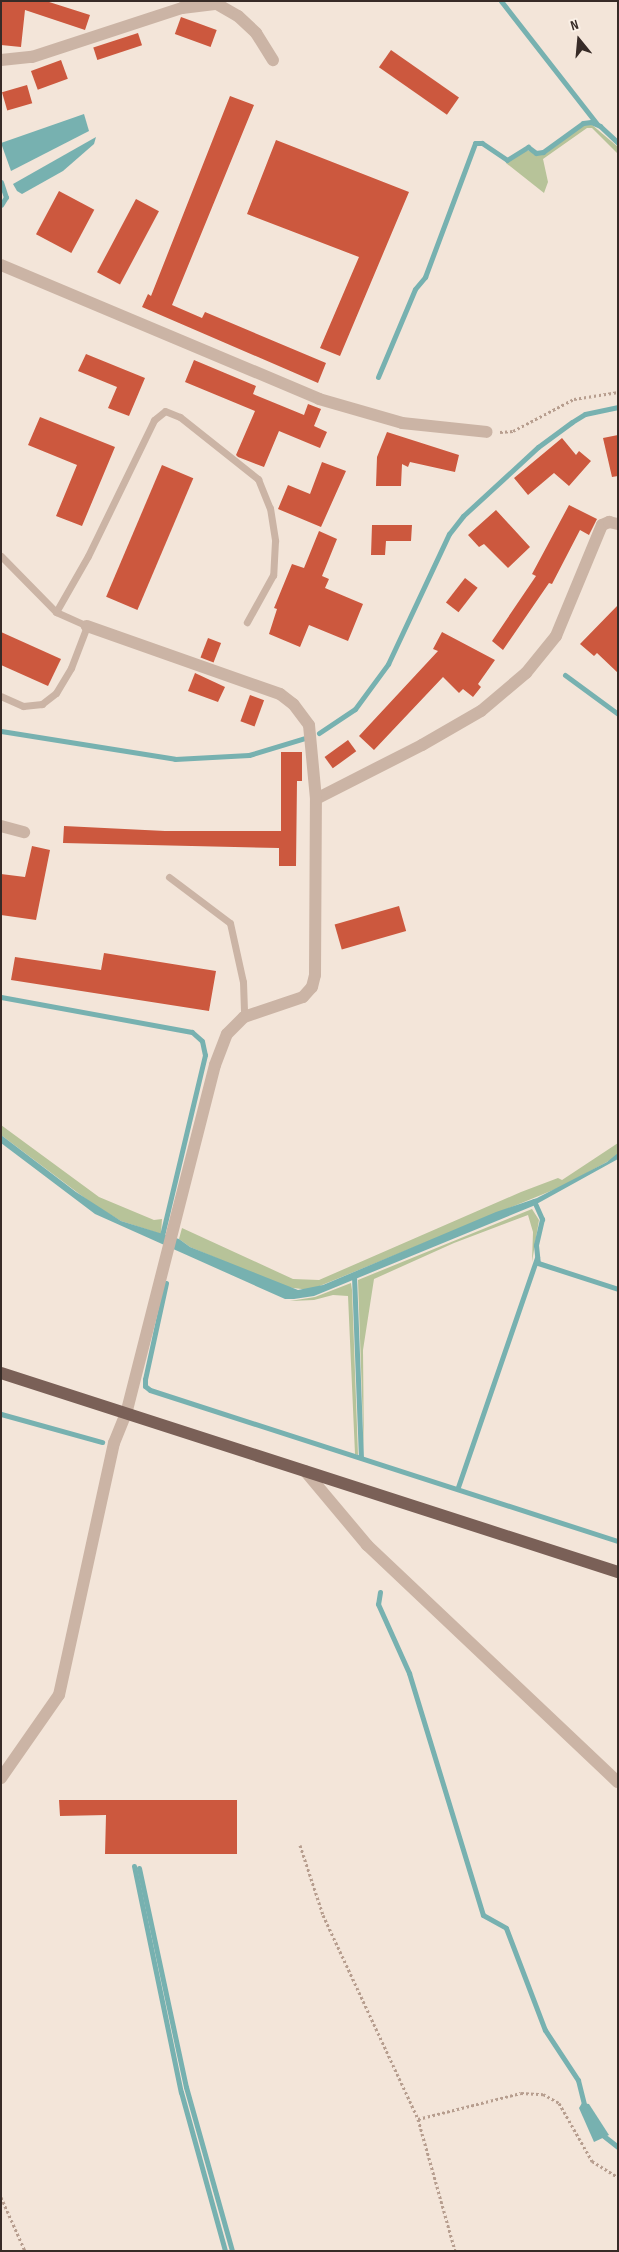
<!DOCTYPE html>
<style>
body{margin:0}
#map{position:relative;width:619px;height:2252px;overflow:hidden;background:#f3e5d9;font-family:"Sofia Sans Condensed",sans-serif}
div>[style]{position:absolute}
.green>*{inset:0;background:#b7c399}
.water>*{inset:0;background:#77b1b0}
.stream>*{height:5px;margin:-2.5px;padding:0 2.5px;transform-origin:2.5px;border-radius:2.5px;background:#77b1b0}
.building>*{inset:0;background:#cc583e;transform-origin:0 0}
.path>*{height:3px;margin-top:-1.5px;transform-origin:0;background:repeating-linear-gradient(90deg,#b79e8f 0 2.5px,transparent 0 5px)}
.lane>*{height:7px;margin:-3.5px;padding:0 3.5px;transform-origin:3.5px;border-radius:3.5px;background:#cbb4a5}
.street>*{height:12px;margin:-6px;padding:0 6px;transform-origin:6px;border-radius:6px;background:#cbb4a5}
.primary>*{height:12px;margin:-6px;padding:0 6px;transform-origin:6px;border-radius:6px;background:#7a6057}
span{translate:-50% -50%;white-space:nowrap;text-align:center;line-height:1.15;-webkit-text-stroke:5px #faf0e6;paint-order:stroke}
.frame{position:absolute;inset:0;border:2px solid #372b27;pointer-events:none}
.north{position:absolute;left:554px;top:15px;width:50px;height:50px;-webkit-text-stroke:4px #faf0e6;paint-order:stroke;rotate:343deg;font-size:14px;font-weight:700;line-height:20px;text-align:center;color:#372b27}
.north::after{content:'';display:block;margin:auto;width:18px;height:22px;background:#372b27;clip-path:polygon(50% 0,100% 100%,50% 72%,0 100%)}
</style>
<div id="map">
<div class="green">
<div style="clip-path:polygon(591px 124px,618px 147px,618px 154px,592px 128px,587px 128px,543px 159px,548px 182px,544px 193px,506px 163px,523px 150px,545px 154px,584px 125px)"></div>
<div style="clip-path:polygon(1px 1125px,99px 1197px,154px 1220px,162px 1219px,161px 1234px,121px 1221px,94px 1205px,1px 1135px)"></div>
<div style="clip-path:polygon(618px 1143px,618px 1153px,614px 1158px,563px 1186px,310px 1290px,285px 1287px,190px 1247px,179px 1239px,182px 1228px,293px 1279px,319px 1280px,521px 1192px,558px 1178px,562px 1180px)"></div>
<div style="clip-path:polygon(532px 1209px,539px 1220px,532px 1262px,533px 1232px,528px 1215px,454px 1243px,374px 1279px,363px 1350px,364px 1454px,358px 1280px)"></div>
<div style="clip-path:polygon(351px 1283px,352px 1290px,358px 1455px,355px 1454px,348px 1296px,333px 1295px,314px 1300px,290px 1301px,315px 1297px)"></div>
</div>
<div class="water">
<div style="clip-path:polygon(84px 114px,89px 131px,11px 171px,1px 143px)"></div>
<div style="clip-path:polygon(96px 137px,94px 144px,63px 171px,22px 194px,17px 191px,13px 184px)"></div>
<div style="clip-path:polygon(1px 1135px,76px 1192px,121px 1221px,179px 1239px,190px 1247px,298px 1290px,323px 1285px,496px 1212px,537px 1198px,607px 1162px,618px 1153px,618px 1159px,533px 1206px,314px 1296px,294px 1299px,285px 1299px,95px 1214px,1px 1143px)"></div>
<div style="clip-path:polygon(582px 2103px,589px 2104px,609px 2135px,594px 2142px,579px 2108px)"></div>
</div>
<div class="stream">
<div style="left:501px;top:1px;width:156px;rotate:52deg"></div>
<div style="left:1px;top:182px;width:16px;rotate:72deg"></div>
<div style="left:6px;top:197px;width:9px;rotate:122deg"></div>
<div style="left:378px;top:377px;width:95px;rotate:-67.2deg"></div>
<div style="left:415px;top:289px;width:16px;rotate:-50deg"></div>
<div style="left:425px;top:277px;width:143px;rotate:-69.5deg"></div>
<div style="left:475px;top:143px;width:7px"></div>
<div style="left:482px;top:143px;width:30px;rotate:34deg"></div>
<div style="left:507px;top:160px;width:25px;rotate:-32deg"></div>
<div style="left:528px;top:147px;width:10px;rotate:37deg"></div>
<div style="left:536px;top:153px;width:7px;rotate:-8deg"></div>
<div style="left:543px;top:152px;width:49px;rotate:-35.9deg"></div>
<div style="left:583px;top:123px;width:8px;rotate:-7deg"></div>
<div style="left:591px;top:122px;width:10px;rotate:24deg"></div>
<div style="left:600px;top:126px;width:25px;rotate:43deg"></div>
<div style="left:565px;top:675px;width:66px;rotate:36.3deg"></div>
<div style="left:1px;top:731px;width:176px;rotate:9.1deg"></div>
<div style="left:175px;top:759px;width:74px;rotate:-3.1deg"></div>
<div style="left:249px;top:755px;width:59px;rotate:-16.9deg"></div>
<div style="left:319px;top:733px;width:43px;rotate:-33.7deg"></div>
<div style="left:355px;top:709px;width:56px;rotate:-53.7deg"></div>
<div style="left:388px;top:664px;width:144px;rotate:-64.9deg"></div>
<div style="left:449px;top:534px;width:23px;rotate:-52deg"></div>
<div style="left:463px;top:516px;width:102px;rotate:-42.6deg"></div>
<div style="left:538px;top:447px;width:42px;rotate:-36.3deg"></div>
<div style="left:572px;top:422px;width:15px;rotate:-32deg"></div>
<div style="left:585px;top:414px;width:34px;rotate:-12deg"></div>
<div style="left:1px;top:997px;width:194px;rotate:10.4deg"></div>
<div style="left:192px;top:1032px;width:13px;rotate:42deg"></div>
<div style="left:202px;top:1041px;width:14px;rotate:78deg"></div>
<div style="left:205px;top:1055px;width:189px;rotate:103.4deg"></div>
<div style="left:534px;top:1201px;width:20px;rotate:66deg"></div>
<div style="left:542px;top:1219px;width:27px;rotate:103deg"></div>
<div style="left:536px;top:1245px;width:18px;rotate:84deg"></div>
<div style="left:538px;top:1263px;width:84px;rotate:18deg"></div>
<div style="left:354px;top:1276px;width:181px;rotate:87.8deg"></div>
<div style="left:166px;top:1283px;width:98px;rotate:102.3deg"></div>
<div style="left:145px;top:1379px;width:7px;rotate:90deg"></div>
<div style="left:145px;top:1386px;width:6px;rotate:39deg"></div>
<div style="left:150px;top:1390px;width:492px;rotate:17.9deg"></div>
<div style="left:1px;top:1414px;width:105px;rotate:15.5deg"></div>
<div style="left:458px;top:1487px;width:243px;rotate:-71deg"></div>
<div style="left:380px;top:1592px;width:12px;rotate:99deg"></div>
<div style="left:378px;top:1604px;width:76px;rotate:65.8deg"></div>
<div style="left:409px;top:1673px;width:253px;rotate:73deg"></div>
<div style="left:483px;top:1915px;width:26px;rotate:29deg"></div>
<div style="left:506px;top:1928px;width:109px;rotate:69.1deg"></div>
<div style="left:545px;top:2030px;width:60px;rotate:56.6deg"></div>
<div style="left:578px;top:2080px;width:30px;rotate:76deg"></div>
<div style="left:134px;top:1866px;width:231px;rotate:78.3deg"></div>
<div style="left:181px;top:2092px;width:165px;rotate:74.5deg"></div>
<div style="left:139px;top:1868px;width:224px;rotate:77.9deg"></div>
<div style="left:186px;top:2087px;width:170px;rotate:74.3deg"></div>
<div style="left:600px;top:2133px;width:23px;rotate:38deg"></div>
</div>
<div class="building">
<div style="clip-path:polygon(1px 1px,46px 1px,90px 15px,85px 30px,25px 10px,21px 47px,1px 45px)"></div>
<div style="left:181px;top:17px;width:38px;height:18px;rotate:20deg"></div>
<div style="left:138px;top:33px;width:13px;height:47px;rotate:72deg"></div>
<div style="left:391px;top:50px;width:83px;height:21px;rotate:35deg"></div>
<div style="left:61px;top:60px;width:20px;height:32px;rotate:70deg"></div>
<div style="left:27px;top:85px;width:19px;height:26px;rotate:74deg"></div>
<div style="clip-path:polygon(230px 96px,254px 105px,172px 305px,202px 318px,205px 312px,326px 363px,318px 383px,142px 307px,148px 294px,151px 296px)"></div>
<div style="clip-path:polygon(276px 140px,409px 192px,340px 356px,320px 348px,359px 257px,247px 214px)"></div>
<div style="left:59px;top:191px;width:40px;height:49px;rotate:28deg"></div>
<div style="left:136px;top:199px;width:26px;height:83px;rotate:28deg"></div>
<div style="clip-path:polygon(86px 354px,145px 378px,129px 416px,108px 408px,117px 387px,78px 371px)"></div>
<div style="clip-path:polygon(194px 360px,256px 386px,253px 394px,304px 415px,308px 404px,321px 409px,314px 426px,327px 432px,320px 448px,279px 431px,264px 467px,238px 457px,236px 455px,255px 411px,185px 382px)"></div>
<div style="clip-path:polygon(40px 417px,115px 447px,82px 526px,56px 516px,77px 465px,28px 445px)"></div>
<div style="clip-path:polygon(387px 432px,459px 455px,455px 472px,410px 462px,408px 467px,402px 464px,401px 486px,376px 486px,377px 457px)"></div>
<div style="clip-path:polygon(618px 435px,618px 476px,612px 477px,603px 438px)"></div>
<div style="clip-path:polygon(562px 438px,576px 455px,579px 451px,591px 461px,569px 486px,554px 473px,528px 495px,514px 478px)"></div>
<div style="clip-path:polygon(322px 462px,346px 471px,321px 527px,278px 509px,288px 485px,310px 494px)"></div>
<div style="left:162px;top:465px;width:34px;height:143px;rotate:23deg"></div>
<div style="clip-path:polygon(569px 505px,597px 519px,589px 535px,580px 530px,552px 584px,549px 583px,503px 650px,492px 641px,536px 576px,532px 574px)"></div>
<div style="clip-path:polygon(496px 510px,530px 547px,508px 568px,484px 544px,479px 547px,468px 535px)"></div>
<div style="clip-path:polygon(372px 525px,412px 525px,411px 541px,386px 541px,385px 555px,371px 555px)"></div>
<div style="clip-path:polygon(319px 531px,337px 539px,322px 576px,329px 579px,325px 588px,363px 604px,348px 641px,309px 625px,300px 647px,269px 634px,277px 609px,274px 608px,292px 564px,304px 568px)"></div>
<div style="left:465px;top:578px;width:16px;height:31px;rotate:38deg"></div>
<div style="clip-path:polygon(618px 605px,618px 673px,597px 653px,594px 656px,580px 644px)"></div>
<div style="clip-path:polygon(1px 632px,61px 659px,48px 686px,1px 665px)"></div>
<div style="clip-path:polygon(442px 632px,495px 660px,478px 684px,481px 687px,473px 697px,463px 689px,459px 693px,443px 677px,374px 750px,359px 736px,438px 651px,433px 649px)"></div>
<div style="left:208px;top:638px;width:14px;height:21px;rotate:21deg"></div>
<div style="clip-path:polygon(195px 673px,225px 687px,218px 702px,188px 691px)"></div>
<div style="left:250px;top:695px;width:15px;height:28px;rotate:20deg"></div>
<div style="left:348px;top:740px;width:14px;height:29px;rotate:54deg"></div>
<div style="clip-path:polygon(281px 752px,302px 752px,302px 781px,297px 781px,296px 866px,279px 866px,279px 848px,63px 843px,64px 826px,165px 831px,281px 831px)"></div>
<div style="clip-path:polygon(32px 846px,50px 850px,36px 920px,1px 915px,1px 874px,25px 877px)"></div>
<div style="left:399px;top:906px;width:26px;height:67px;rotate:74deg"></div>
<div style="clip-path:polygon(104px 953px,216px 971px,209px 1011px,11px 980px,15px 957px,101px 970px)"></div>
<div style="clip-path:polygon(59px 1800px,237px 1800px,237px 1854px,105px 1854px,106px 1815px,60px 1816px)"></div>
</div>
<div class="path">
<div style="left:500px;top:432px;width:13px;rotate:-4deg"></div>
<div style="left:513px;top:431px;width:69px;rotate:-27.7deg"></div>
<div style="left:574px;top:399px;width:45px;rotate:-9deg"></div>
<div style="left:300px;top:1845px;width:74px;rotate:71.8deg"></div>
<div style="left:323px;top:1915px;width:225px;rotate:65deg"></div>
<div style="left:418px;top:2119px;width:137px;rotate:74.3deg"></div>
<div style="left:418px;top:2119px;width:106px;rotate:-14.2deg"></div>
<div style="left:521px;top:2093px;width:22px;rotate:3deg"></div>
<div style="left:543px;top:2094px;width:18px;rotate:29deg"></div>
<div style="left:559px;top:2103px;width:67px;rotate:60.4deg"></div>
<div style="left:592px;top:2161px;width:31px;rotate:32deg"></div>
<div style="left:1px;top:2197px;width:59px;rotate:66deg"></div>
</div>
<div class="lane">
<div style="left:1px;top:556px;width:78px;rotate:45.5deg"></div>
<div style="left:56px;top:612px;width:34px;rotate:24deg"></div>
<div style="left:87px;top:626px;width:45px;rotate:110.9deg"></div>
<div style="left:71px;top:668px;width:29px;rotate:121deg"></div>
<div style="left:56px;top:693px;width:18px;rotate:142deg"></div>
<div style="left:42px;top:704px;width:19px;rotate:174deg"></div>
<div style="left:23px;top:706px;width:24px;rotate:-156deg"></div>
<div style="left:56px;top:612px;width:64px;rotate:-60.3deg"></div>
<div style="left:88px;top:556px;width:151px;rotate:-64.1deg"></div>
<div style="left:154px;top:420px;width:14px;rotate:-39deg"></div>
<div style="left:165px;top:411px;width:16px;rotate:22deg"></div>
<div style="left:180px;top:417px;width:100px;rotate:38.5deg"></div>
<div style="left:258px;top:479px;width:31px;rotate:68deg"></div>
<div style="left:270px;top:508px;width:33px;rotate:81deg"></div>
<div style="left:275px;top:541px;width:34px;rotate:93deg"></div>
<div style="left:273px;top:575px;width:54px;rotate:119deg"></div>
<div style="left:169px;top:877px;width:76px;rotate:37deg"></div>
<div style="left:230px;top:923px;width:60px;rotate:77.6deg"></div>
<div style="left:243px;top:982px;width:35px;rotate:88deg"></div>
</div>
<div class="street">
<div style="left:1px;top:60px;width:31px;rotate:-6deg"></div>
<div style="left:32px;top:57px;width:158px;rotate:-18.1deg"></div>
<div style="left:182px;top:8px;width:35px;rotate:-7deg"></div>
<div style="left:217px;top:4px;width:24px;rotate:30deg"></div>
<div style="left:238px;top:16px;width:25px;rotate:43deg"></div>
<div style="left:256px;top:33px;width:32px;rotate:58deg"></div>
<div style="left:1px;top:265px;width:345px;rotate:22.8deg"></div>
<div style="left:319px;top:399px;width:86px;rotate:16.1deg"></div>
<div style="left:402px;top:423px;width:85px;rotate:6deg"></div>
<div style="left:316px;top:799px;width:119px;rotate:-27deg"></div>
<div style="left:422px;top:745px;width:68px;rotate:-30deg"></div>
<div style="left:481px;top:711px;width:59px;rotate:-40.2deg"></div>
<div style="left:526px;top:673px;width:48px;rotate:-51deg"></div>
<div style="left:556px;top:636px;width:120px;rotate:-67.5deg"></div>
<div style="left:602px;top:525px;width:8px;rotate:-23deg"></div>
<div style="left:609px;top:522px;width:9px;rotate:13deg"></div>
<div style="left:1px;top:826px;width:24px;rotate:15deg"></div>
<div style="left:305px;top:1471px;width:97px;rotate:50deg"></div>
<div style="left:367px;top:1545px;width:345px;rotate:43.4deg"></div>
<div style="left:1px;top:1778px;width:101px;rotate:-55.1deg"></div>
<div style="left:59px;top:1695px;width:258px;rotate:-77.7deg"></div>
<div style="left:114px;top:1443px;width:31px;rotate:-68deg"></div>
<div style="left:126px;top:1414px;width:360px;rotate:-75.7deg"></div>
<div style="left:215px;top:1065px;width:33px;rotate:-69deg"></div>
<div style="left:227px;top:1034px;width:24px;rotate:-45deg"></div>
<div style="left:244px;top:1017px;width:62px;rotate:-18.7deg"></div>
<div style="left:303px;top:997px;width:13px;rotate:-48deg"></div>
<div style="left:312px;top:987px;width:12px;rotate:-76deg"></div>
<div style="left:315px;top:975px;width:176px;rotate:-89.7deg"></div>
<div style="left:316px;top:799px;width:74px;rotate:-95.4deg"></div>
<div style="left:309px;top:725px;width:26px;rotate:-127deg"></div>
<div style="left:293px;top:704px;width:16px;rotate:-142deg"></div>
<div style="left:280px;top:694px;width:205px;rotate:-160.6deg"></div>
</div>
<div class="primary">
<div style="left:1px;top:1373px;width:648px;rotate:17.88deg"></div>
</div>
<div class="frame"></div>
<div class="north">N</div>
</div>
